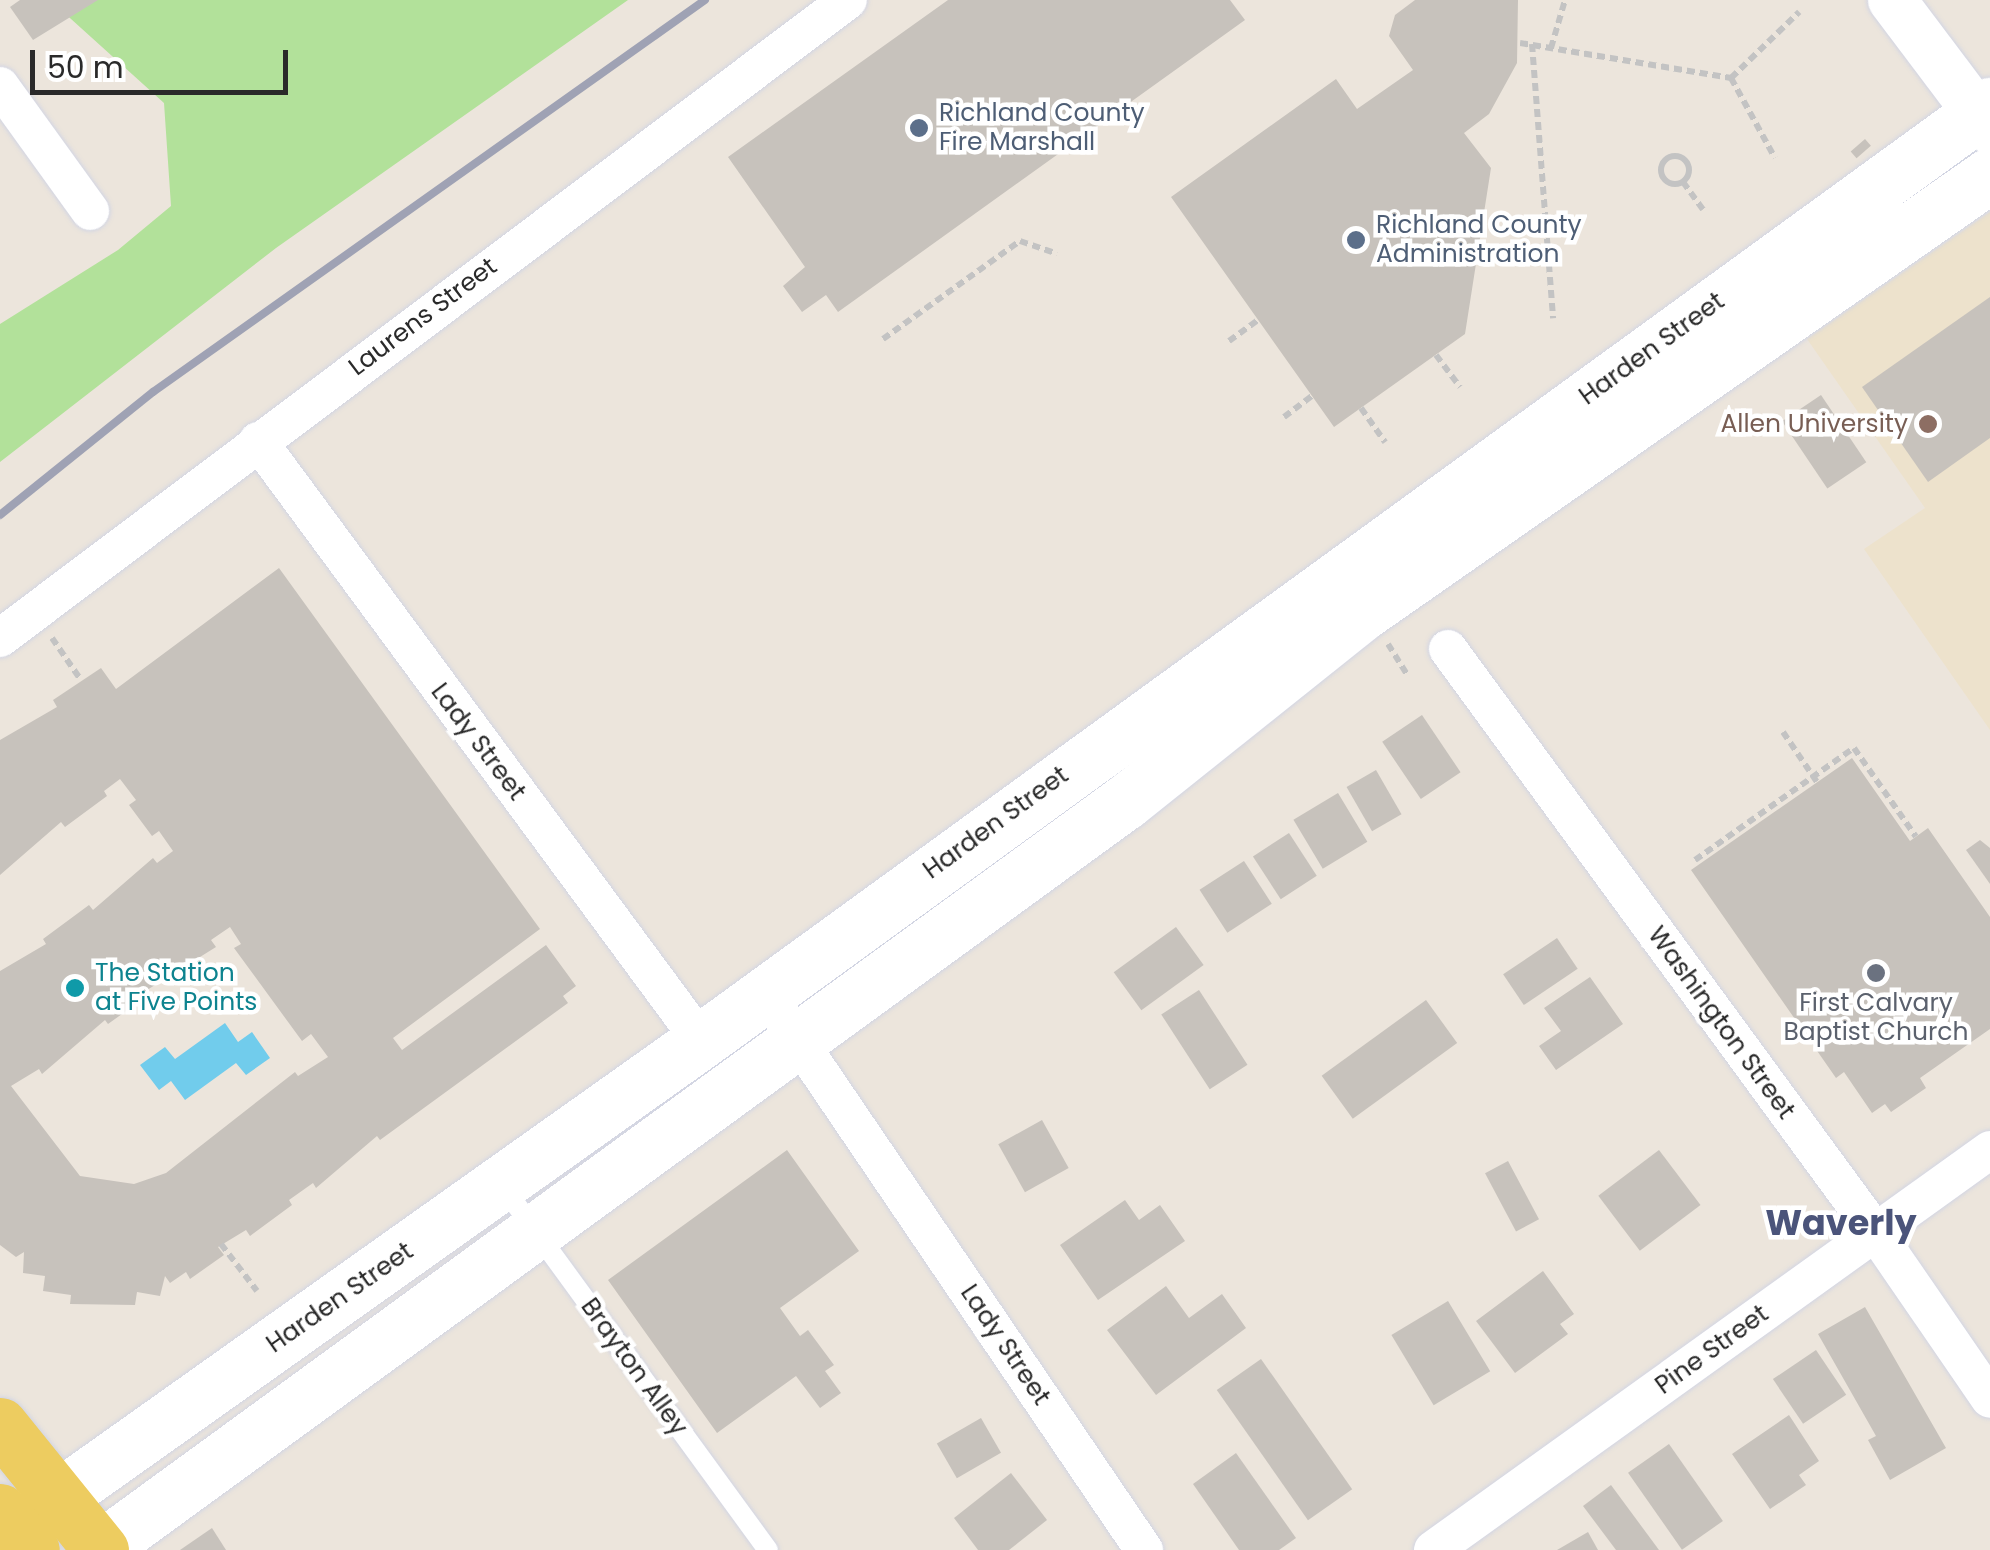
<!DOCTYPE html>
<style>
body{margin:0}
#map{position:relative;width:1990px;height:1550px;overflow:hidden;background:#ece5dc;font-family:Poppins,sans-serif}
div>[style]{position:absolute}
.education>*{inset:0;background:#ede2cc}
.green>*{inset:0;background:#b2e19a}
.water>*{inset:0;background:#71ccec}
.building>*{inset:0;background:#c7c2bc;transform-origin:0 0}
.path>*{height:6px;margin-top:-3px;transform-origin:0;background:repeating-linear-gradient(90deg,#c3c3c3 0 8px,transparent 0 13px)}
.path>.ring{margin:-3px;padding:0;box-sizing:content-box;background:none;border:6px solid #c3c3c3;border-radius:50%}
.roads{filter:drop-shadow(0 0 2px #d2d5e3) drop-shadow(0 0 2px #d2d5e3)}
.service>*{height:20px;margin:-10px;padding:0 10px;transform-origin:10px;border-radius:10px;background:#fff}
.minor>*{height:38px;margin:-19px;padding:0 19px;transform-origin:19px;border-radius:19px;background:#fff}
.tertiary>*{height:48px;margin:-24px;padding:0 24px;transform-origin:24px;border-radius:24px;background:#fff}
.secondary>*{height:55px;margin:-27.5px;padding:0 27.5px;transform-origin:27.5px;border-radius:27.5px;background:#fff}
.primary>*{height:55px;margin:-27.5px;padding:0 27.5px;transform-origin:27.5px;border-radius:27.5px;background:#edcc60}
.rail>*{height:8px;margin:-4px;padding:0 4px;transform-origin:4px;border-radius:4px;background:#9fa2b4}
.dots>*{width:28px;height:28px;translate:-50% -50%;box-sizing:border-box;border:5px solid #fff;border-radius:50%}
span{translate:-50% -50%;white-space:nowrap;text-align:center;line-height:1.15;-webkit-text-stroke:9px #fff;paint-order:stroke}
.service-label{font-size:25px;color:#4e5e75}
.left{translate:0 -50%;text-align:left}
.street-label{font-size:25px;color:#2a2a2a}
.education-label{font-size:25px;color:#785e54}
.right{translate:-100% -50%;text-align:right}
.culture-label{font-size:25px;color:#0d838f}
.worship-label{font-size:25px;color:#5b616d}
.district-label{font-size:35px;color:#4b547a;font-weight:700}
.scale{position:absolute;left:30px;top:50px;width:258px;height:45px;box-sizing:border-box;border:5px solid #2a2a2a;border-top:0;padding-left:12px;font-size:30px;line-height:35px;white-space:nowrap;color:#2a2a2a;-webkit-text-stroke:8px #fff;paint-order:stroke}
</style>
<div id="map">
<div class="education">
<div style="clip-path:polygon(1990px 212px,1990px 730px,1864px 549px,1925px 508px,1807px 339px)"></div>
</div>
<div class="green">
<div style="clip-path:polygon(50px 0,628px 0,276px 248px,0 462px,0 324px,118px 250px,171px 206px,164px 103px)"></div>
</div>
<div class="water">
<div style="clip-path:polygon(225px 1023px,238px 1042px,252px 1032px,270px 1058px,246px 1075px,236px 1063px,185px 1100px,171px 1081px,159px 1090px,140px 1065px,165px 1047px,175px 1059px)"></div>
</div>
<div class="building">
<div style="clip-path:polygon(20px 0,98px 0,33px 40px,10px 7px)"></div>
<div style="clip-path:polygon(948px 0,1230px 0,1245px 20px,838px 312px,826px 295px,802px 312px,783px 286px,805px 267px,728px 157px)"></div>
<div style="clip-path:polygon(1415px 0,1518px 0,1517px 63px,1489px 114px,1464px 133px,1491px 168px,1465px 334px,1334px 427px,1171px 197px,1336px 79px,1357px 109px,1413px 70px,1389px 36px,1395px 15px)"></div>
<div style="left:1865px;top:139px;width:9px;height:19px;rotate:49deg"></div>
<div style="clip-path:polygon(1990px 297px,1990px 438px,1928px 482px,1862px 387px)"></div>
<div style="left:1821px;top:395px;width:81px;height:47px;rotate:56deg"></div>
<div style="clip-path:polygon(evenodd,279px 568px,540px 929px,393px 1038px,402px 1050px,546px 945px,576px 986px,563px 996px,568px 1003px,380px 1140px,377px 1136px,316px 1188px,313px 1183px,289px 1200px,292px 1205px,250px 1236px,246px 1230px,218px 1247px,224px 1255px,190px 1279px,186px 1272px,170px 1283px,165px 1276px,160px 1296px,137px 1292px,135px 1305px,70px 1304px,71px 1295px,43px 1291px,45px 1276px,23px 1273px,24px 1252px,16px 1257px,0 1245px,0 971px,46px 944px,43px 939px,89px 905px,93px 910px,153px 858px,157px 863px,173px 851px,159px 831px,152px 836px,129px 805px,136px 800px,120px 779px,104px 791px,107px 796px,65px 827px,61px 822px,0 875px,0 740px,57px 707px,53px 700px,101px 668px,116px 689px,279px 568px,230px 927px,241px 944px,234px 948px,302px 1041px,311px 1034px,328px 1057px,298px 1076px,295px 1072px,166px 1173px,134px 1184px,80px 1176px,11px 1086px,39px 1069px,42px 1074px,105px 1020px,108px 1024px,150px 994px,147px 990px,216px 947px,211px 940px,230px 927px)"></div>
<div style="left:1422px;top:715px;width:69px;height:48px;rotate:56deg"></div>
<div style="clip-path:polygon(1852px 758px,1910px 841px,1928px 828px,1990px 917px,1990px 1029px,1920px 1078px,1926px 1088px,1891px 1112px,1885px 1104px,1872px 1113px,1844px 1072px,1836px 1078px,1691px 870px)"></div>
<div style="left:1376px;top:770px;width:51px;height:34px;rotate:60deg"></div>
<div style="left:1338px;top:793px;width:57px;height:52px;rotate:59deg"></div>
<div style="left:1289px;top:833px;width:51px;height:43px;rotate:57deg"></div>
<div style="clip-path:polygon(1980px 840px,1990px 848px,1990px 884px,1966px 850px)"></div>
<div style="left:1244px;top:861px;width:51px;height:53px;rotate:57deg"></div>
<div style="left:1176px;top:927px;width:47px;height:77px;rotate:54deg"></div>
<div style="left:1557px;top:938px;width:37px;height:65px;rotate:56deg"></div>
<div style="clip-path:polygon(1590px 977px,1623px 1024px,1556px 1070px,1539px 1046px,1561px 1031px,1544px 1008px)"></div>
<div style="left:1199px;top:990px;width:89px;height:45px;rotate:57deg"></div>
<div style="left:1426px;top:1000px;width:53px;height:129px;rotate:54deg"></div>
<div style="left:1042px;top:1120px;width:55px;height:50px;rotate:61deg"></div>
<div style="clip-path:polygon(787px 1150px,859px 1251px,780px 1308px,800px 1336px,808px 1330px,834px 1365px,825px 1371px,841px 1393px,820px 1408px,796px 1376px,717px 1433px,608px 1280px)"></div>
<div style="left:1659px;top:1150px;width:69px;height:76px;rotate:53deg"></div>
<div style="left:1508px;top:1161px;width:66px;height:26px;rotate:62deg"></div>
<div style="clip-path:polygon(1125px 1200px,1139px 1220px,1160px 1205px,1185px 1241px,1098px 1300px,1060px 1245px)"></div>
<div style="clip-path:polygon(1543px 1271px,1574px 1314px,1560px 1324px,1568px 1334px,1515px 1373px,1476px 1321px)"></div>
<div style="clip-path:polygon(1166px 1286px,1189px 1318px,1222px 1294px,1246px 1328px,1156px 1395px,1107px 1330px)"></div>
<div style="left:1448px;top:1301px;width:82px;height:66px;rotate:59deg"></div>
<div style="clip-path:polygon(1865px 1307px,1946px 1448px,1890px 1480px,1868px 1440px,1876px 1436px,1818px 1334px)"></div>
<div style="left:1816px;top:1350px;width:54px;height:52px;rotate:56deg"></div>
<div style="left:1261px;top:1359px;width:159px;height:54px;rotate:55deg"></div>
<div style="clip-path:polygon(1789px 1415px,1819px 1461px,1799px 1475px,1806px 1485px,1770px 1509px,1732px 1454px)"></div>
<div style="left:981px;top:1418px;width:40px;height:51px;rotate:60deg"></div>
<div style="left:1669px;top:1444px;width:94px;height:50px;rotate:55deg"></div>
<div style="clip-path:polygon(1236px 1453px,1296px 1538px,1279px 1550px,1239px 1550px,1193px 1484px)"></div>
<div style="clip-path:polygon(1011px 1473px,1047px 1520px,1009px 1550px,978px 1550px,954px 1518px)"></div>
<div style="clip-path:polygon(1611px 1485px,1659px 1550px,1616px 1550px,1583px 1506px)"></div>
<div style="clip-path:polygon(212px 1528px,226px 1550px,180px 1550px)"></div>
<div style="clip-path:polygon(1588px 1532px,1598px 1550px,1557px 1550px)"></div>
</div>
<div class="path">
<div style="left:1520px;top:43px;width:214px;rotate:9.4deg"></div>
<div style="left:1532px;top:44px;width:275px;rotate:85.6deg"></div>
<div style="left:1551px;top:48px;width:50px;rotate:-73.7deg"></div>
<div style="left:1731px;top:78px;width:95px;rotate:-44.1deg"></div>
<div style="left:1731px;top:78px;width:91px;rotate:61.2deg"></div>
<div class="ring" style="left:1661px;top:156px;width:22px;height:22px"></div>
<div style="left:1683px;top:182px;width:34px;rotate:54deg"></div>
<div style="left:883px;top:339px;width:168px;rotate:-35.6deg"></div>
<div style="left:1020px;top:241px;width:39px;rotate:19deg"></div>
<div style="left:1229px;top:341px;width:36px;rotate:-36deg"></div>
<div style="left:1436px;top:355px;width:40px;rotate:53deg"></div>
<div style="left:1361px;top:408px;width:42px;rotate:54.8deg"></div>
<div style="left:1284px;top:417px;width:35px;rotate:-37deg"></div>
<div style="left:52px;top:638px;width:51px;rotate:55.4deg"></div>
<div style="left:1388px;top:644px;width:36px;rotate:58deg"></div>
<div style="left:1783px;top:732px;width:60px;rotate:55.8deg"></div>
<div style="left:1695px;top:860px;width:194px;rotate:-35.2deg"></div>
<div style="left:1854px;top:748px;width:108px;rotate:55.1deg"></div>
<div style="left:221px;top:1244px;width:59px;rotate:52.5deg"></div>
</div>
<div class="roads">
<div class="service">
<div style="left:501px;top:1184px;width:453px;rotate:53.9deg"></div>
</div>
<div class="minor">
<div style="left:0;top:86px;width:154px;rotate:54.2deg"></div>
<div style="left:258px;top:441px;width:746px;rotate:53.56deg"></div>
<div style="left:0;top:638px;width:1061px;rotate:-36.96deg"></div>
<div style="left:1448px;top:649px;width:724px;rotate:53.76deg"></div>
<div style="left:1876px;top:1233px;width:201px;rotate:55.5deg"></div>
<div style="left:765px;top:992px;width:675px;rotate:55.82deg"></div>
<div style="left:1433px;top:1550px;width:686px;rotate:-35.68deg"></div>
</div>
<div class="tertiary">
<div style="left:1892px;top:0;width:163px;rotate:53deg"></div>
</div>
<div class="secondary">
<div style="left:19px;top:1525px;width:836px;rotate:-35.36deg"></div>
<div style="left:701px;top:1041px;width:1593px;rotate:-35.99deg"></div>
<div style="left:98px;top:1550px;width:1271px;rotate:-36.07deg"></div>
<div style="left:1125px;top:802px;width:300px;rotate:-38.6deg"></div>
<div style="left:1359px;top:615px;width:769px;rotate:-34.89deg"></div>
</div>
<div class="primary">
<div style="left:0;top:1425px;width:161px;rotate:51.1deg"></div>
<div style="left:0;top:1511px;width:50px;rotate:50.6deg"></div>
</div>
</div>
<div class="rail">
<div style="left:0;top:515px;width:196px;rotate:-38.8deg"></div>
<div style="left:153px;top:392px;width:677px;rotate:-35.38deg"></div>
</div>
<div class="dots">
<div style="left:919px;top:128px;background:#5c6f8a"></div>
<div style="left:1356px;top:240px;background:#5c6f8a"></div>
<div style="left:1928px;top:424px;background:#8d6e63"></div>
<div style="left:1876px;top:973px;background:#6b7280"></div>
<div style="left:75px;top:988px;background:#0f9aa8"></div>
</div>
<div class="service-label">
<span class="left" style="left:939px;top:128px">Richland County<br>Fire Marshall</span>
<span class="left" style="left:1376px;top:240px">Richland County<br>Administration</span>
</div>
<div class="street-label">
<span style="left:423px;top:317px;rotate:-37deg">Laurens Street</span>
<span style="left:1652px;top:349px;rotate:-36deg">Harden Street</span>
<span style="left:478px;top:742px;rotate:53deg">Lady Street</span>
<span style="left:996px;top:823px;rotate:-36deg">Harden Street</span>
<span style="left:1721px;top:1023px;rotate:54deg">Washington Street</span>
<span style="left:340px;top:1298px;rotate:-35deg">Harden Street</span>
<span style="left:1005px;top:1345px;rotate:56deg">Lady Street</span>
<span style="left:1712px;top:1350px;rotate:-36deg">Pine Street</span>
<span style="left:634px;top:1367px;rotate:54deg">Brayton Alley</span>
</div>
<div class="education-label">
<span class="right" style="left:1908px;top:424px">Allen University</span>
</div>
<div class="culture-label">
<span class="left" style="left:95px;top:988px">The Station<br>at Five Points</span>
</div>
<div class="worship-label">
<span style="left:1876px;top:1018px">First Calvary<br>Baptist Church</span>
</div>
<div class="district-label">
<span style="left:1841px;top:1223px">Waverly</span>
</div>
<div class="scale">50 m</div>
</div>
